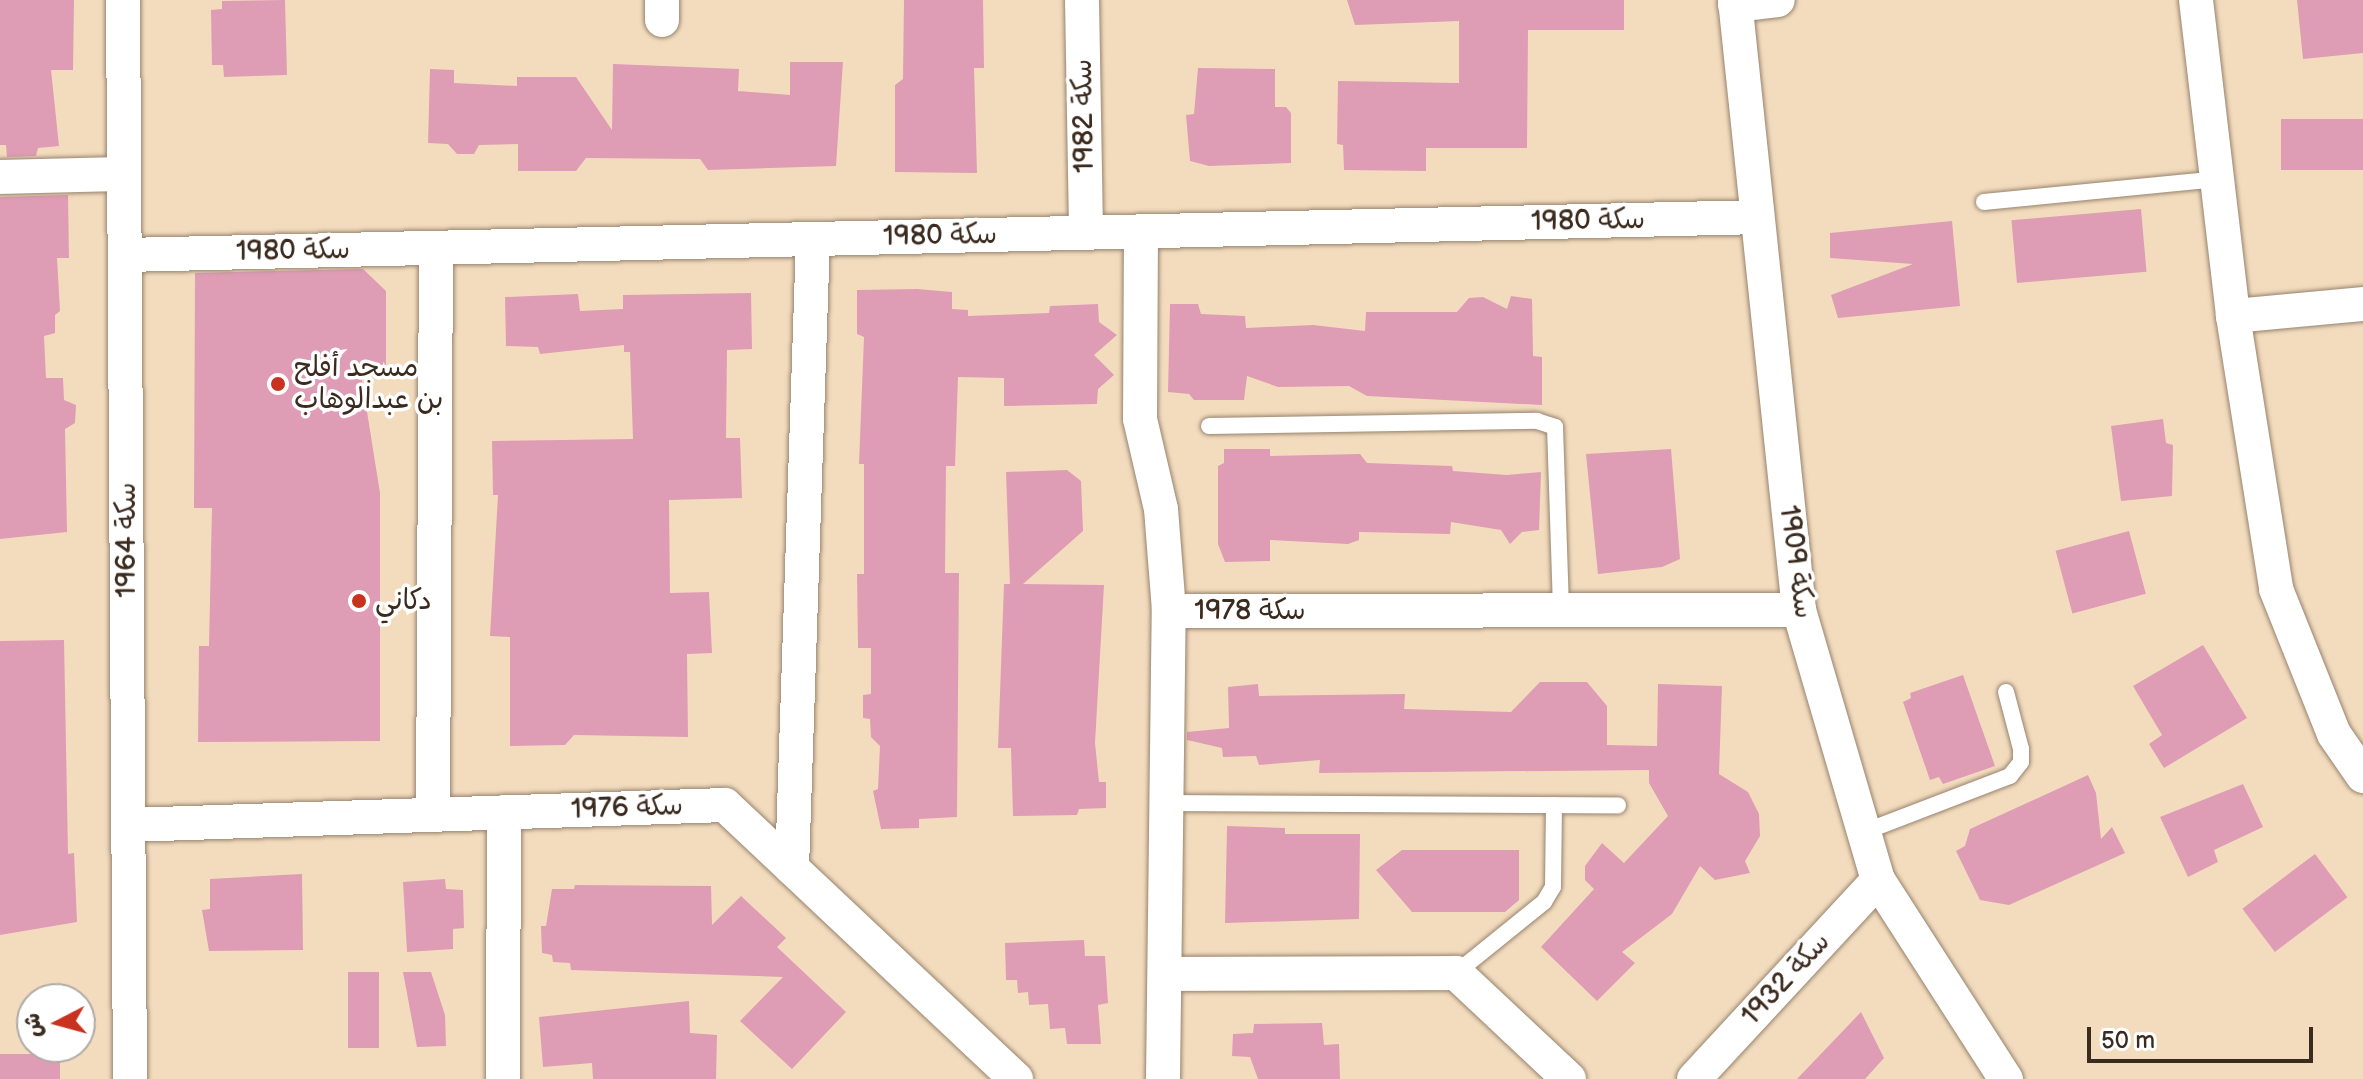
<!DOCTYPE html>
<meta charset="utf-8">
<style>
body{margin:0}
#map{position:relative;width:2363px;height:1079px;overflow:hidden;background:#f3dcbe;font-family:"Balsamiq Sans","Playpen Sans Arabic",sans-serif}
div>[style]{position:absolute}
.building>*{inset:0;background:#df9cb5;transform-origin:0 0}
.roads{filter:drop-shadow(0 0 2px #97836e) drop-shadow(0 0 2px #97836e)}
.service>*{height:16px;margin:-8px;padding:0 8px;transform-origin:8px;border-radius:8px;background:#fff}
.minor>*{height:34px;margin:-17px;padding:0 17px;transform-origin:17px;border-radius:17px;background:#fff}
.dots>*{width:22px;height:22px;translate:-50% -50%;box-sizing:border-box;border:4px solid #fff;border-radius:50%}
span{translate:-50% -50%;white-space:nowrap;text-align:center;line-height:1.15;-webkit-text-stroke:7px #fff;paint-order:stroke}
.street-label{font-size:28px;color:#3b2a1e}
.poi-label{font-size:28px;color:#3b2a1e}
.left{translate:0 -50%;text-align:left}
.north{position:absolute;left:16px;top:983px;width:80px;height:80px;box-sizing:border-box;background:#fff;border:2px solid #b1aaa5;border-radius:50%;rotate:264deg;font-size:22px;font-weight:700;line-height:32px;text-align:center;color:#3b2a1e}
.north::after{content:'';display:block;margin:auto;width:28px;height:36px;background:#c8321e;clip-path:polygon(50% 0,100% 100%,50% 72%,0 100%)}
.scale{position:absolute;left:2087px;top:1027px;width:226px;height:36px;box-sizing:border-box;border:4px solid #3b2a1e;border-top:0;padding-left:10px;font-size:24px;line-height:28px;white-space:nowrap;color:#3b2a1e;-webkit-text-stroke:6px #fff;paint-order:stroke}
</style>
<div id="map">
<div class="building">
<div style="clip-path:polygon(0 0,74px 0,73px 70px,51px 70px,59px 146px,38px 148px,36px 156px,7px 157px,6px 145px,0 145px)"></div>
<div style="clip-path:polygon(285px 0,287px 75px,224px 77px,223px 65px,212px 65px,211px 10px,222px 9px,222px 1px)"></div>
<div style="clip-path:polygon(904px 0,983px 0,984px 68px,974px 68px,977px 173px,895px 172px,895px 85px,903px 79px)"></div>
<div style="clip-path:polygon(1347px 0,1624px 0,1624px 30px,1528px 30px,1527px 148px,1426px 148px,1426px 171px,1344px 170px,1343px 145px,1337px 144px,1338px 81px,1459px 83px,1459px 21px,1355px 25px)"></div>
<div style="clip-path:polygon(2297px 0,2363px 0,2363px 53px,2303px 59px)"></div>
<div style="clip-path:polygon(790px 62px,843px 62px,836px 166px,708px 170px,700px 159px,586px 158px,576px 171px,518px 171px,518px 144px,479px 145px,474px 154px,457px 154px,448px 144px,428px 143px,430px 69px,454px 70px,454px 83px,517px 86px,517px 77px,576px 77px,612px 130px,613px 64px,739px 69px,738px 91px,790px 95px)"></div>
<div style="clip-path:polygon(1198px 68px,1275px 69px,1275px 107px,1286px 107px,1291px 113px,1291px 163px,1209px 166px,1190px 161px,1186px 115px,1194px 114px)"></div>
<div style="left:2363px;top:119px;width:51px;height:82px;rotate:90deg"></div>
<div style="clip-path:polygon(68px 195px,69px 258px,57px 258px,60px 311px,55px 315px,55px 333px,44px 336px,46px 378px,63px 378px,64px 400px,76px 405px,75px 423px,65px 429px,67px 532px,0 539px,0 197px)"></div>
<div style="left:2141px;top:209px;width:63px;height:130px;rotate:85deg"></div>
<div style="clip-path:polygon(1952px 221px,1960px 306px,1838px 318px,1831px 295px,1913px 264px,1830px 258px,1830px 233px)"></div>
<div style="clip-path:polygon(363px 269px,386px 291px,386px 367px,361px 374px,380px 493px,380px 741px,198px 742px,199px 646px,209px 646px,212px 508px,194px 508px,195px 273px)"></div>
<div style="clip-path:polygon(917px 289px,952px 292px,952px 309px,968px 310px,968px 316px,1049px 313px,1050px 306px,1098px 304px,1099px 322px,1117px 335px,1094px 355px,1114px 375px,1098px 389px,1097px 404px,1004px 406px,1004px 378px,958px 377px,955px 466px,946px 466px,945px 573px,959px 573px,957px 817px,919px 819px,919px 828px,881px 829px,873px 791px,878px 789px,880px 746px,871px 737px,870px 719px,863px 718px,863px 695px,871px 694px,871px 648px,858px 648px,857px 574px,864px 574px,864px 464px,859px 464px,864px 337px,857px 334px,857px 290px)"></div>
<div style="clip-path:polygon(751px 293px,752px 349px,727px 350px,726px 438px,740px 438px,742px 498px,669px 500px,670px 593px,709px 592px,712px 653px,687px 654px,688px 737px,574px 735px,565px 745px,510px 746px,510px 637px,490px 636px,498px 495px,493px 495px,492px 441px,633px 439px,630px 352px,624px 352px,624px 345px,540px 354px,538px 347px,506px 346px,505px 297px,578px 294px,580px 311px,623px 309px,623px 295px)"></div>
<div style="clip-path:polygon(1511px 296px,1532px 299px,1533px 356px,1542px 357px,1542px 405px,1367px 396px,1349px 386px,1278px 387px,1247px 376px,1244px 400px,1194px 400px,1189px 394px,1168px 392px,1170px 304px,1198px 304px,1201px 314px,1245px 316px,1246px 328px,1313px 325px,1365px 331px,1366px 312px,1457px 312px,1469px 298px,1483px 297px,1507px 309px)"></div>
<div style="clip-path:polygon(2163px 419px,2166px 443px,2173px 445px,2172px 496px,2121px 501px,2111px 426px)"></div>
<div style="clip-path:polygon(1224px 449px,1270px 449px,1270px 456px,1360px 454px,1367px 463px,1452px 466px,1453px 471px,1507px 475px,1541px 472px,1539px 530px,1522px 532px,1510px 544px,1501px 530px,1451px 522px,1450px 534px,1359px 532px,1359px 540px,1348px 544px,1270px 540px,1270px 561px,1225px 562px,1218px 544px,1218px 466px,1224px 463px)"></div>
<div style="clip-path:polygon(1671px 449px,1680px 559px,1662px 567px,1598px 574px,1586px 454px)"></div>
<div style="clip-path:polygon(1067px 470px,1081px 481px,1083px 531px,1023px 584px,1104px 585px,1095px 743px,1099px 782px,1106px 782px,1106px 808px,1079px 809px,1077px 815px,1013px 816px,1011px 748px,998px 748px,1004px 584px,1010px 584px,1006px 472px)"></div>
<div style="left:2129px;top:531px;width:65px;height:76px;rotate:75deg"></div>
<div style="clip-path:polygon(64px 640px,68px 854px,74px 853px,77px 922px,0 935px,0 641px)"></div>
<div style="clip-path:polygon(2203px 645px,2247px 718px,2164px 768px,2149px 744px,2162px 735px,2133px 686px)"></div>
<div style="clip-path:polygon(1963px 675px,1995px 766px,1943px 784px,1939px 777px,1930px 780px,1903px 702px,1911px 698px,1910px 693px)"></div>
<div style="clip-path:polygon(1540px 682px,1587px 682px,1607px 706px,1607px 745px,1657px 746px,1658px 684px,1722px 686px,1719px 774px,1748px 792px,1759px 814px,1760px 836px,1745px 861px,1750px 873px,1715px 880px,1700px 866px,1672px 914px,1622px 952px,1635px 963px,1597px 1001px,1541px 947px,1594px 889px,1585px 880px,1585px 866px,1602px 843px,1624px 863px,1668px 816px,1649px 783px,1649px 770px,1319px 773px,1320px 760px,1259px 765px,1256px 756px,1223px 757px,1222px 748px,1187px 740px,1187px 732px,1229px 728px,1228px 687px,1258px 684px,1259px 696px,1405px 694px,1404px 709px,1511px 712px)"></div>
<div style="clip-path:polygon(2088px 775px,2096px 793px,2101px 839px,2112px 827px,2125px 853px,2009px 905px,1980px 900px,1956px 851px,1965px 846px,1970px 829px)"></div>
<div style="clip-path:polygon(2243px 784px,2263px 827px,2214px 850px,2218px 862px,2188px 877px,2160px 817px)"></div>
<div style="clip-path:polygon(1227px 826px,1285px 828px,1285px 834px,1360px 834px,1359px 919px,1225px 923px)"></div>
<div style="clip-path:polygon(1402px 850px,1519px 850px,1519px 900px,1505px 912px,1412px 912px,1376px 870px)"></div>
<div style="left:2315px;top:854px;width:54px;height:91px;rotate:53deg"></div>
<div style="clip-path:polygon(302px 874px,303px 950px,209px 951px,202px 910px,210px 909px,210px 879px)"></div>
<div style="clip-path:polygon(445px 879px,446px 889px,463px 890px,464px 928px,453px 929px,453px 949px,407px 952px,403px 882px)"></div>
<div style="clip-path:polygon(575px 885px,711px 886px,712px 925px,741px 896px,786px 938px,777px 947px,846px 1012px,792px 1069px,740px 1021px,783px 977px,571px 970px,570px 963px,553px 962px,552px 955px,542px 953px,541px 926px,546px 926px,552px 889px,574px 889px)"></div>
<div style="clip-path:polygon(1084px 940px,1085px 956px,1105px 956px,1108px 1003px,1098px 1005px,1101px 1044px,1067px 1044px,1065px 1028px,1050px 1029px,1048px 1004px,1029px 1005px,1028px 992px,1018px 993px,1017px 980px,1006px 980px,1005px 943px)"></div>
<div style="left:348px;top:972px;width:31px;height:76px"></div>
<div style="clip-path:polygon(403px 972px,431px 972px,445px 1015px,446px 1046px,417px 1047px)"></div>
<div style="clip-path:polygon(689px 1001px,690px 1033px,717px 1035px,716px 1079px,593px 1079px,592px 1063px,543px 1067px,539px 1017px)"></div>
<div style="clip-path:polygon(1861px 1012px,1884px 1058px,1865px 1079px,1797px 1079px)"></div>
<div style="clip-path:polygon(1322px 1023px,1324px 1045px,1339px 1044px,1340px 1079px,1258px 1079px,1250px 1057px,1232px 1056px,1233px 1034px,1253px 1033px,1254px 1024px)"></div>
<div style="left:0;top:1054px;width:60px;height:25px"></div>
</div>
<div class="roads">
<div class="service">
<div style="left:1984px;top:202px;width:234px;rotate:-5.6deg"></div>
<div style="left:1209px;top:426px;width:328px;rotate:-0.9deg"></div>
<div style="left:1537px;top:421px;width:19px;rotate:18deg"></div>
<div style="left:1555px;top:427px;width:183px;rotate:88.1deg"></div>
<div style="left:1168px;top:803px;width:450px;rotate:0.3deg"></div>
<div style="left:1864px;top:832px;width:156px;rotate:-21deg"></div>
<div style="left:2010px;top:776px;width:18px;rotate:-52deg"></div>
<div style="left:2021px;top:762px;width:13px;rotate:-90deg"></div>
<div style="left:2021px;top:749px;width:59px;rotate:-104.7deg"></div>
<div style="left:1456px;top:973px;width:113px;rotate:-38.9deg"></div>
<div style="left:1544px;top:902px;width:17px;rotate:-59deg"></div>
<div style="left:1553px;top:887px;width:82px;rotate:-89.3deg"></div>
</div>
<div class="minor">
<div style="left:123px;top:0;width:1079px;rotate:89.63deg"></div>
<div style="left:662px;top:0;width:20px;rotate:90deg"></div>
<div style="left:1082px;top:0;width:232px;rotate:89deg"></div>
<div style="left:1735px;top:0;width:613px;rotate:84.01deg"></div>
<div style="left:1799px;top:610px;width:281px;rotate:73.7deg"></div>
<div style="left:1878px;top:880px;width:237px;rotate:57.3deg"></div>
<div style="left:2196px;top:0;width:318px;rotate:83.3deg"></div>
<div style="left:2233px;top:316px;width:276px;rotate:81deg"></div>
<div style="left:2276px;top:589px;width:156px;rotate:68.2deg"></div>
<div style="left:2334px;top:734px;width:51px;rotate:55.4deg"></div>
<div style="left:1735px;top:5px;width:43px;rotate:-6.6deg"></div>
<div style="left:0;top:177px;width:124px;rotate:-1.4deg"></div>
<div style="left:1141px;top:231px;width:188px;rotate:90.3deg"></div>
<div style="left:1140px;top:419px;width:92px;rotate:76.9deg"></div>
<div style="left:1161px;top:509px;width:102px;rotate:85.5deg"></div>
<div style="left:125px;top:255px;width:1631px;rotate:-1.33deg"></div>
<div style="left:2233px;top:316px;width:131px;rotate:-5.3deg"></div>
<div style="left:433px;top:815px;width:567px;rotate:-89.7deg"></div>
<div style="left:129px;top:825px;width:596px;rotate:-1.92deg"></div>
<div style="left:725px;top:805px;width:400px;rotate:43.3deg"></div>
<div style="left:792px;top:868px;width:629px;rotate:-88.09deg"></div>
<div style="left:1167px;top:974px;width:289px;rotate:-0.2deg"></div>
<div style="left:1456px;top:973px;width:155px;rotate:43.2deg"></div>
<div style="left:503px;top:1079px;width:267px;rotate:-89.8deg"></div>
<div style="left:1163px;top:1079px;width:468px;rotate:-89.3deg"></div>
<div style="left:1169px;top:611px;width:630px;rotate:-0.09deg"></div>
<div style="left:1694px;top:1079px;width:271px;rotate:-47.2deg"></div>
</div>
</div>
<div class="dots">
<div style="left:278px;top:384px;background:#c8321e"></div>
<div style="left:359px;top:601px;background:#c8321e"></div>
</div>
<div class="street-label">
<span style="left:1084px;top:116px;rotate:-91deg">سكة 1982</span>
<span style="left:1588px;top:221px;rotate:-1deg">سكة 1980</span>
<span style="left:940px;top:236px;rotate:-1deg">سكة 1980</span>
<span style="left:293px;top:251px;rotate:-1deg">سكة 1980</span>
<span style="left:127px;top:540px;rotate:-90deg">سكة 1964</span>
<span style="left:1796px;top:562px;rotate:82deg">سكة 1909</span>
<span style="left:1250px;top:611px">سكة 1978</span>
<span style="left:627px;top:808px;rotate:-2deg">سكة 1976</span>
<span style="left:1786px;top:979px;rotate:-47deg">سكة 1932</span>
</div>
<div class="poi-label">
<span class="left" style="left:294px;top:384px">مسجد أفلح<br>بن عبدالوهاب</span>
<span class="left" style="left:375px;top:601px">دكاني</span>
</div>
<div class="north">ش</div>
<div class="scale">50 m</div>
</div>
